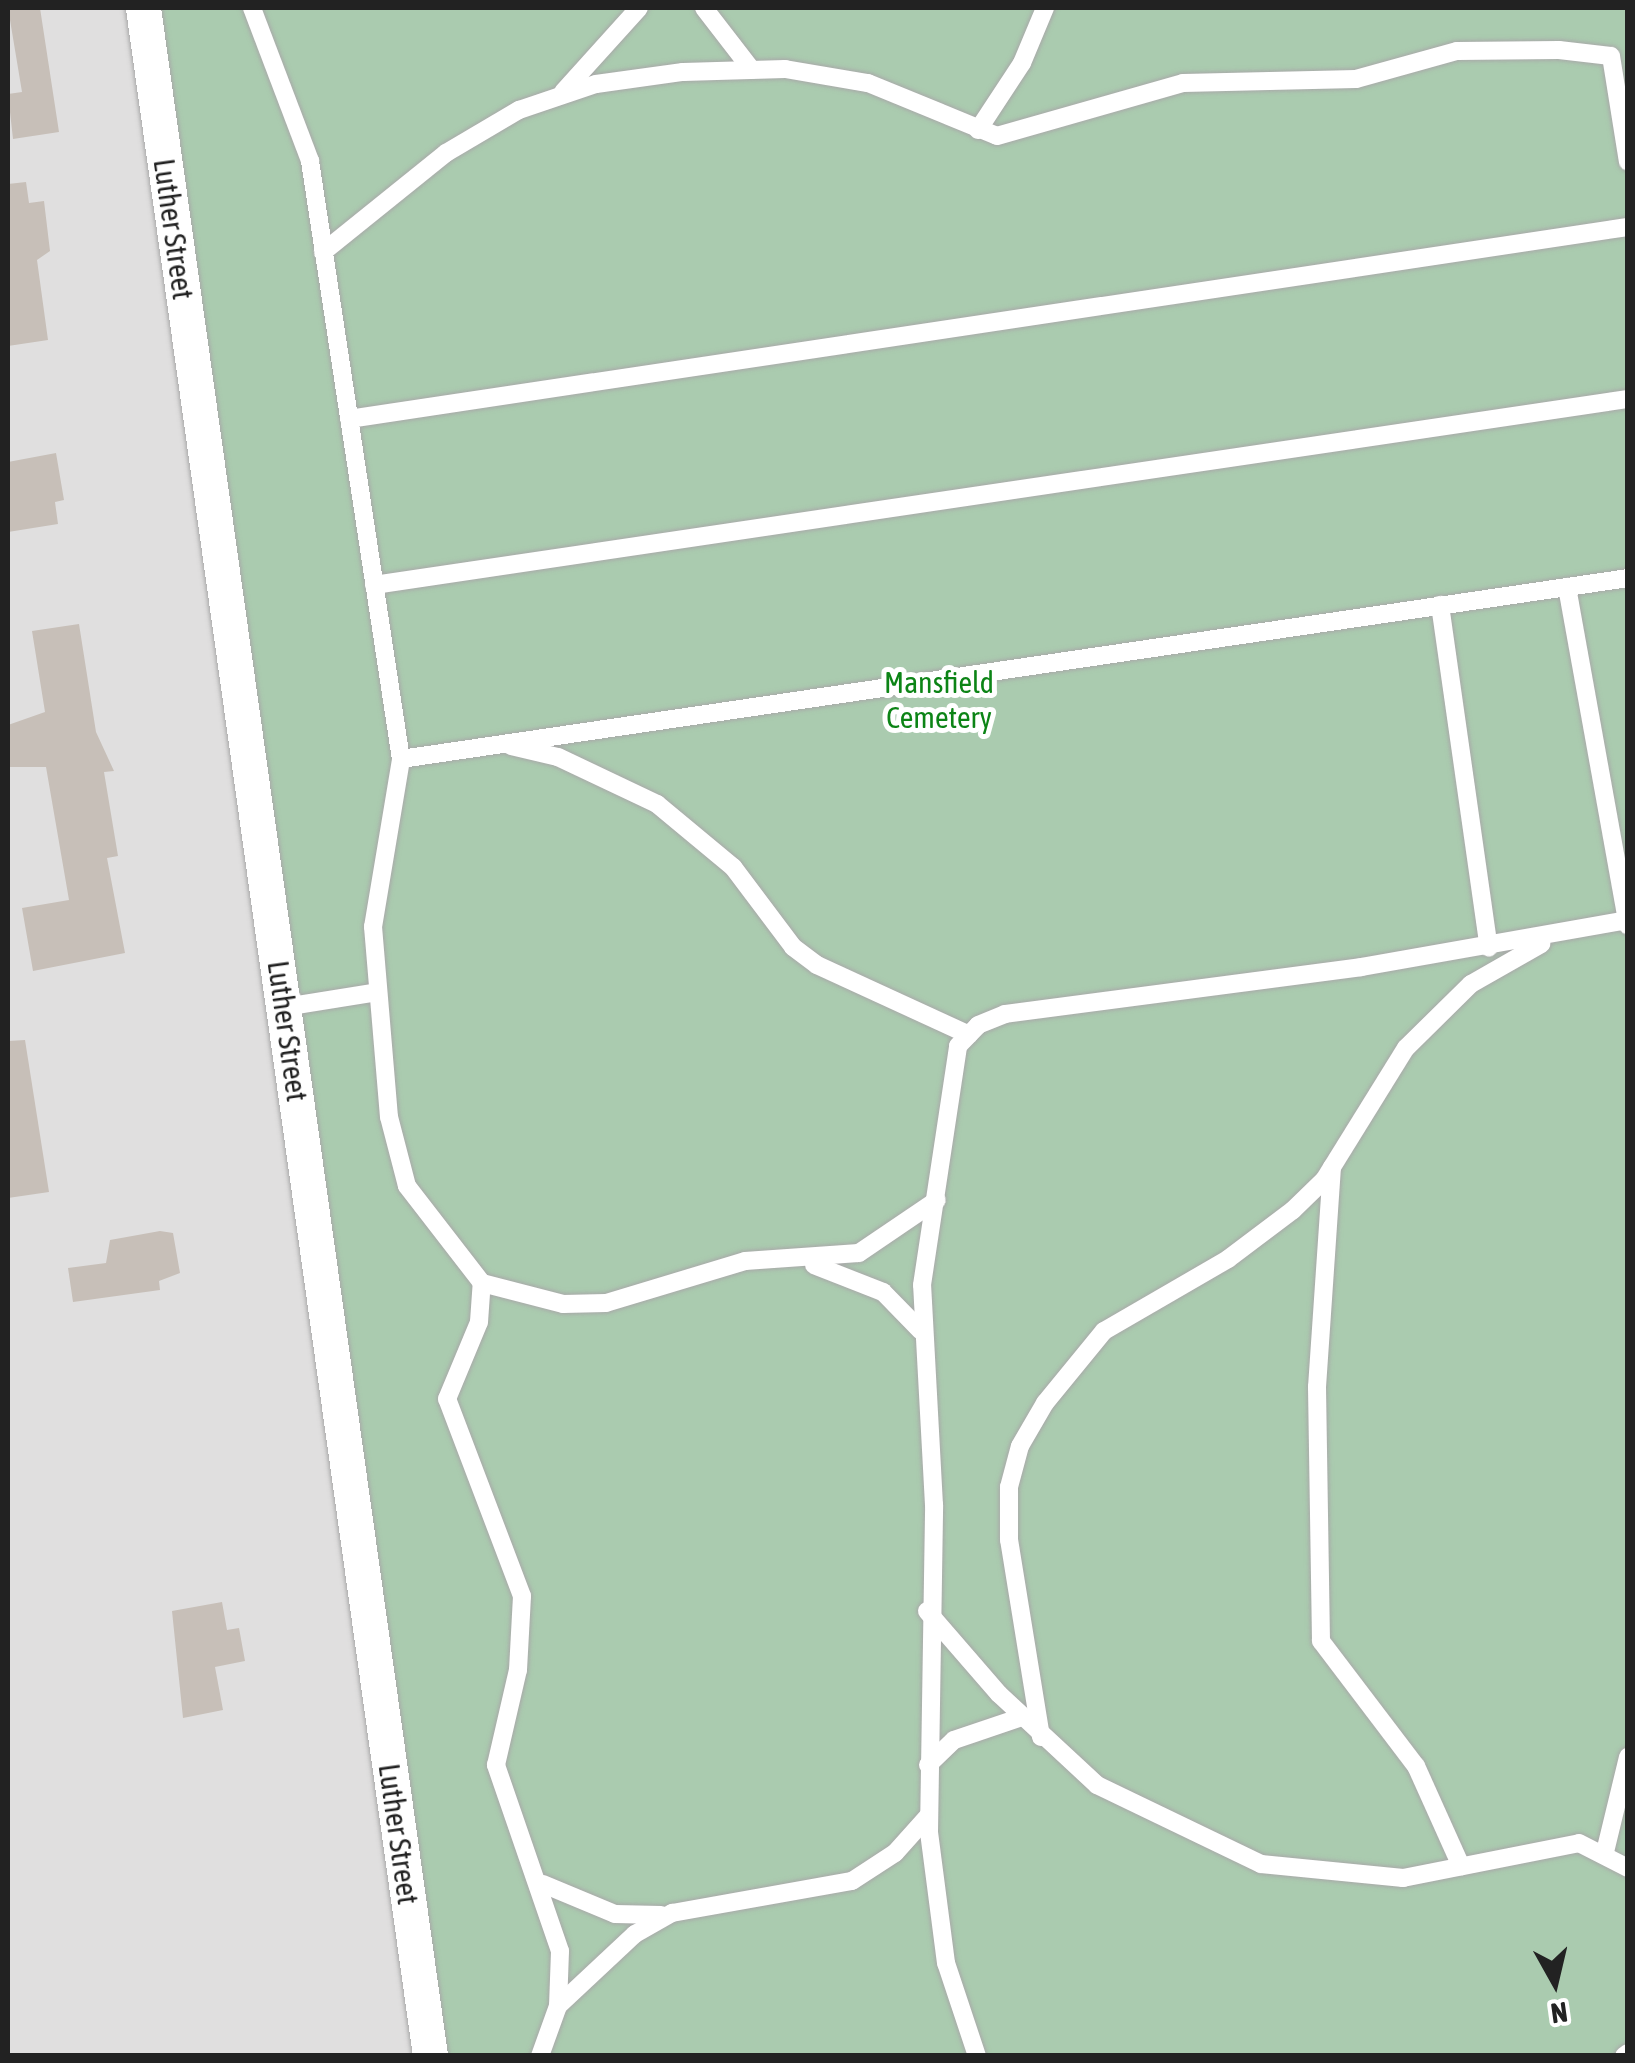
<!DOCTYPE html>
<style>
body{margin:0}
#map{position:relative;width:1635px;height:2063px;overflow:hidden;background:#f2efe9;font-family:"Asap Condensed",sans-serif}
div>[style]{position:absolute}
.residential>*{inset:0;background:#e0dfdf}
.cemetery>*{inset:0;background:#aacbaf}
.building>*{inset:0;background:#c7bfb8}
.roads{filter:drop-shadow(0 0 2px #a9a9a9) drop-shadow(0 0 2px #a9a9a9)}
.lane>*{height:18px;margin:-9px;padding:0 9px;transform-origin:9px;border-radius:9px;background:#fff}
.street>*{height:35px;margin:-17.5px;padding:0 17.5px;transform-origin:17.5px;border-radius:17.5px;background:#fff}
span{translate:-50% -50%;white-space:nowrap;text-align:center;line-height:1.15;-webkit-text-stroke:10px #fff;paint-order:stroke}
.street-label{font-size:30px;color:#222}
.park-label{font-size:30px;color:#0c8416}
.frame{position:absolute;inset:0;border:10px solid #222;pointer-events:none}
.north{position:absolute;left:1505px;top:1933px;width:100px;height:100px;-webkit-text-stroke:8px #fff;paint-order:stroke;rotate:172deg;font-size:28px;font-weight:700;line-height:40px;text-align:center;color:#222}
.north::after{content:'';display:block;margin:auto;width:35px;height:45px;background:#222;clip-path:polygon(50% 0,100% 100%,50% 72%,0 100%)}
</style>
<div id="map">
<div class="residential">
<div style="clip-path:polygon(8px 8px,146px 8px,428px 2055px,8px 2056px)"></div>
</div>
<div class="cemetery">
<div style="clip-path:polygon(146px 8px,1627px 8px,1627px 2055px,428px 2055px)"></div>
</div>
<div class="building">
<div style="clip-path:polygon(8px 8px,40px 8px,59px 132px,13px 139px,8px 94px,22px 92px)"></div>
<div style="clip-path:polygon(26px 182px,29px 203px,44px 201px,50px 251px,37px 260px,48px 340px,8px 346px,8px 184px)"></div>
<div style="clip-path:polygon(56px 453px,64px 500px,55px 502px,58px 524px,8px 532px,8px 462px)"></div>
<div style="clip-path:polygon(79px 624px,96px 732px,114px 771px,104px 772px,118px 856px,107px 858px,125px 953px,33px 971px,22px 908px,69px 900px,46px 767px,8px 767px,8px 725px,45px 712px,32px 631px)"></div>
<div style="clip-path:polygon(25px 1040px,49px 1192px,8px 1198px,8px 1041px)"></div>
<div style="clip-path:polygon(160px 1231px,173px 1233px,180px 1273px,159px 1281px,160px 1290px,73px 1302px,68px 1268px,106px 1263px,110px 1240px)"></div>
<div style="clip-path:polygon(222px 1602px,227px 1630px,239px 1628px,245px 1661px,215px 1667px,223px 1710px,183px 1718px,172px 1611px)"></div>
</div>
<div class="roads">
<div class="lane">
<div style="left:252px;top:8px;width:164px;rotate:69.2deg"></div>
<div style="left:310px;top:161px;width:605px;rotate:81.35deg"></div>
<div style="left:704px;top:8px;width:78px;rotate:52.3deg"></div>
<div style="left:563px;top:92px;width:113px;rotate:-47.9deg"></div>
<div style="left:978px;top:130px;width:80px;rotate:-56.7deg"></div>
<div style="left:1022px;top:63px;width:60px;rotate:-67.3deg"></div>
<div style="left:323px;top:252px;width:158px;rotate:-38.8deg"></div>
<div style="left:446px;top:153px;width:85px;rotate:-30.5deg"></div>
<div style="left:519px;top:110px;width:81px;rotate:-18.7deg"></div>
<div style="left:596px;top:84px;width:88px;rotate:-7.9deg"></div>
<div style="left:683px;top:72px;width:102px;rotate:-1.7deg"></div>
<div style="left:785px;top:69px;width:84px;rotate:9.6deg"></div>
<div style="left:868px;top:83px;width:139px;rotate:22.3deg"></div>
<div style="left:997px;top:136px;width:193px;rotate:-15.9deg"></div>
<div style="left:1183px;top:83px;width:173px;rotate:-1.3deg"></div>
<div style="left:1356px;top:79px;width:105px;rotate:-15.5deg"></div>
<div style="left:1457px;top:51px;width:102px;rotate:-0.6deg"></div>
<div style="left:1559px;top:50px;width:52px;rotate:6.6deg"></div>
<div style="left:1611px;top:56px;width:107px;rotate:80.9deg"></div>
<div style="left:349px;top:419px;width:1293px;rotate:-8.54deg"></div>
<div style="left:374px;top:585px;width:1268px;rotate:-8.44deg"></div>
<div style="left:1567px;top:587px;width:344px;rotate:79.8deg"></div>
<div style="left:1440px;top:605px;width:346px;rotate:81.9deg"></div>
<div style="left:511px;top:746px;width:48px;rotate:13.2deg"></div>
<div style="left:558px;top:757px;width:110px;rotate:25.4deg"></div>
<div style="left:657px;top:804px;width:99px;rotate:39.7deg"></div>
<div style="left:733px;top:867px;width:100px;rotate:53.1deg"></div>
<div style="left:793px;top:947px;width:30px;rotate:37deg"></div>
<div style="left:817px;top:965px;width:167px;rotate:24.7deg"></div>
<div style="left:285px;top:1007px;width:94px;rotate:-9.2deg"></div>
<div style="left:1332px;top:1167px;width:221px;rotate:93.9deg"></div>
<div style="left:1317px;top:1387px;width:254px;rotate:89.1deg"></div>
<div style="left:1321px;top:1641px;width:157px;rotate:52.8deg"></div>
<div style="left:1416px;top:1766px;width:110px;rotate:65.8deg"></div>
<div style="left:814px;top:1265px;width:74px;rotate:21.4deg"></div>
<div style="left:883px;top:1292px;width:54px;rotate:45.7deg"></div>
<div style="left:482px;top:1283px;width:84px;rotate:14.5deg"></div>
<div style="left:563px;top:1304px;width:43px;rotate:-1.3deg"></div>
<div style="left:606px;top:1303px;width:145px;rotate:-16.8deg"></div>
<div style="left:745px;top:1261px;width:114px;rotate:-4deg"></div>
<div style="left:859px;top:1253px;width:94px;rotate:-34.2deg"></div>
<div style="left:927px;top:1611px;width:110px;rotate:49.1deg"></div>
<div style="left:999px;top:1694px;width:134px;rotate:42.9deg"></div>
<div style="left:1097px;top:1785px;width:182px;rotate:25.7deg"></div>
<div style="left:1261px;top:1864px;width:143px;rotate:5.6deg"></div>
<div style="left:1403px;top:1878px;width:179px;rotate:-11.2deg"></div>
<div style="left:1579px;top:1843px;width:55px;rotate:27deg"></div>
<div style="left:1041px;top:1737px;width:200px;rotate:-99.2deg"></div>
<div style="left:1009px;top:1540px;width:53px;rotate:-90deg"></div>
<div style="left:1009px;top:1487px;width:42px;rotate:-75deg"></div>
<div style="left:1020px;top:1446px;width:50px;rotate:-59.8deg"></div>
<div style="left:1045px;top:1403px;width:93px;rotate:-50.7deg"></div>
<div style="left:1104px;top:1331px;width:143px;rotate:-30.1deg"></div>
<div style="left:1228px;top:1259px;width:81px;rotate:-37deg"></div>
<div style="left:1293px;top:1210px;width:43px;rotate:-44.1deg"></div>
<div style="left:1324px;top:1180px;width:155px;rotate:-58.2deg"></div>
<div style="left:1406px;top:1048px;width:91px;rotate:-44.6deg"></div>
<div style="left:1471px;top:984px;width:81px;rotate:-29.7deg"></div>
<div style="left:928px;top:1765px;width:36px;rotate:-44deg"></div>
<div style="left:954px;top:1740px;width:72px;rotate:-18.7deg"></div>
<div style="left:1605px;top:1852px;width:98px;rotate:-76.4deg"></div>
<div style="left:543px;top:1884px;width:78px;rotate:22.6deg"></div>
<div style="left:615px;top:1914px;width:46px;rotate:1.2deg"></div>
<div style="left:558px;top:2006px;width:105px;rotate:-43.1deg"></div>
<div style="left:635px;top:1934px;width:43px;rotate:-29.6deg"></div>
<div style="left:672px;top:1913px;width:183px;rotate:-10.1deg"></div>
<div style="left:852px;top:1881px;width:51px;rotate:-33.1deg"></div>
<div style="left:895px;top:1853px;width:51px;rotate:-48.2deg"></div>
<div style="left:540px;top:2056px;width:53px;rotate:-70.2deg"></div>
<div style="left:558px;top:2006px;width:55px;rotate:-87.9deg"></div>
<div style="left:560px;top:1951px;width:197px;rotate:-109deg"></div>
<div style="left:496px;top:1765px;width:98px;rotate:-77deg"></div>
<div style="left:518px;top:1670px;width:74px;rotate:-86.9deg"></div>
<div style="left:522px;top:1596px;width:211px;rotate:-110.8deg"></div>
<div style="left:447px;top:1399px;width:83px;rotate:-67.4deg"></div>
<div style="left:479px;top:1322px;width:39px;rotate:-86deg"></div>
<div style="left:482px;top:1283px;width:123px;rotate:-127.7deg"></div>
<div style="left:407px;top:1186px;width:71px;rotate:-104.6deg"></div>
<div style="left:389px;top:1117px;width:191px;rotate:-94.8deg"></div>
<div style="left:373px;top:927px;width:170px;rotate:-80.5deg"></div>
<div style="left:401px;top:759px;width:1240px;rotate:-8.39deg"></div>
<div style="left:977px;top:2056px;width:98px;rotate:-108.4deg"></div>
<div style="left:946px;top:1963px;width:132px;rotate:-97.4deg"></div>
<div style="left:929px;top:1832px;width:327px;rotate:-89.1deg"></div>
<div style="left:934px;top:1505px;width:220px;rotate:-93.1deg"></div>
<div style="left:922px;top:1285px;width:242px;rotate:-81.4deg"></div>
<div style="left:958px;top:1046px;width:29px;rotate:-46deg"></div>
<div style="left:978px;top:1025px;width:29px;rotate:-22deg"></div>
<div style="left:1005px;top:1014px;width:359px;rotate:-7.5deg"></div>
<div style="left:1361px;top:967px;width:271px;rotate:-10deg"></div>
<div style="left:1624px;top:2056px;width:5px;rotate:-37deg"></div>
</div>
<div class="street">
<div style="left:143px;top:8px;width:2068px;rotate:82.02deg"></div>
</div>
</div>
<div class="street-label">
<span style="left:174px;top:229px;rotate:82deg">Luther Street</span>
<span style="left:288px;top:1031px;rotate:82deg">Luther Street</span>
<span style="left:399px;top:1834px;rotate:82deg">Luther Street</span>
</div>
<div class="park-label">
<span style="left:939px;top:699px">Mansfield<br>Cemetery</span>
</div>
<div class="frame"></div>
<div class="north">N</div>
</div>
